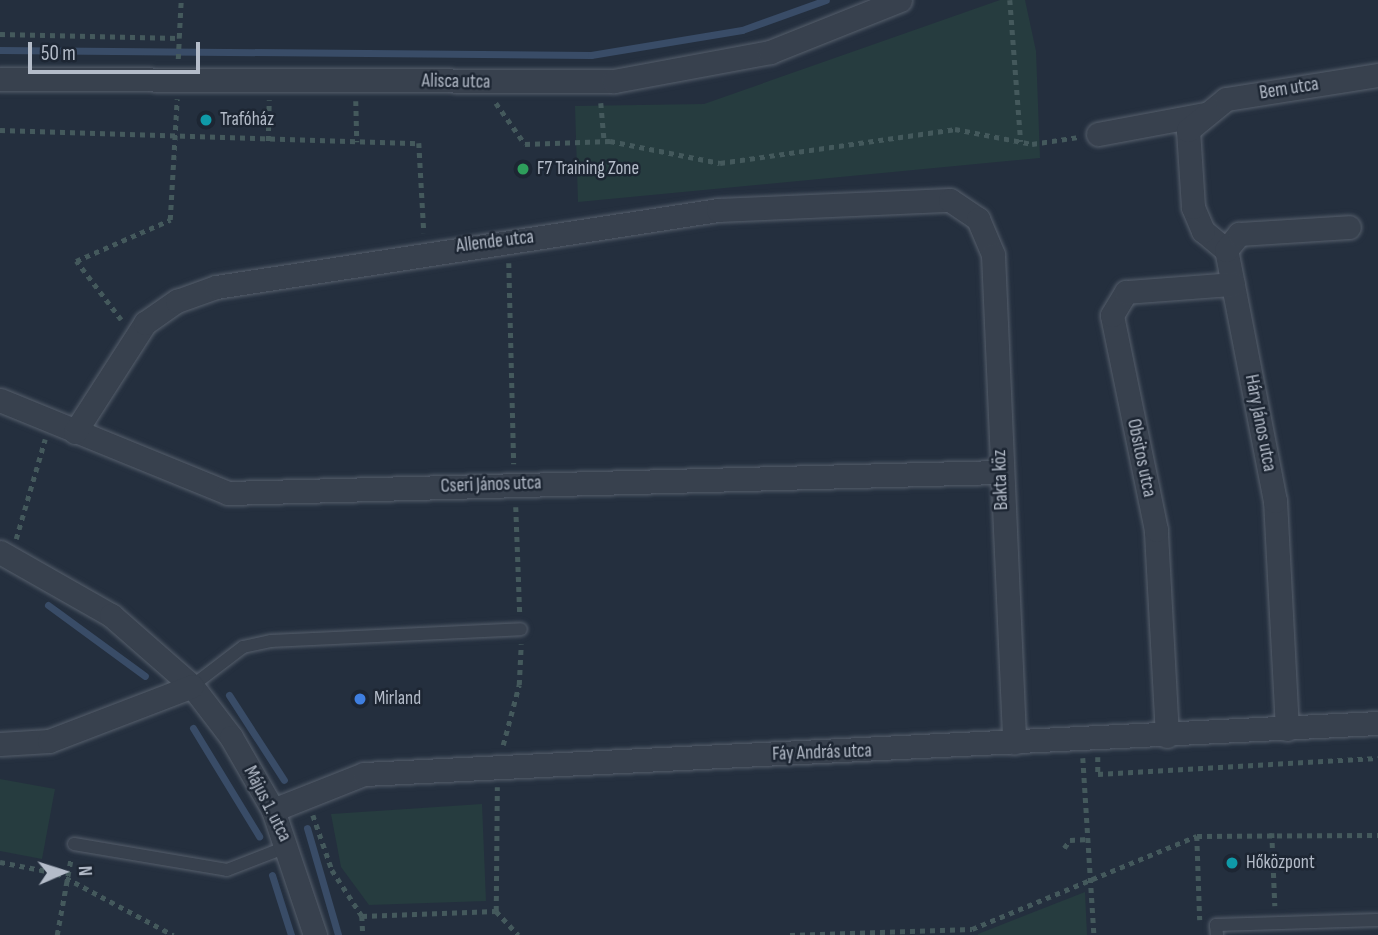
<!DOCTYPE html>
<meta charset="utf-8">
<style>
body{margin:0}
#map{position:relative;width:1378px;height:935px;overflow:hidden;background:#242f3e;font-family:"Sofia Sans Condensed",sans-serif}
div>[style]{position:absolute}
.green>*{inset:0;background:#263c3f}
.stream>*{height:7px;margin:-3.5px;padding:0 3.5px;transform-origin:3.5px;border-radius:3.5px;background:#394c67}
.path>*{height:4.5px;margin-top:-2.25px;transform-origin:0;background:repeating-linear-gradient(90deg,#44595c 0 5px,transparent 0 10px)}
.roads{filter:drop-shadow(0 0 2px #565f6c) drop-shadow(0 0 2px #565f6c)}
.service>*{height:12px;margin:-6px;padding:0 6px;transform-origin:6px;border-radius:6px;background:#38414e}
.minor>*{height:23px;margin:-11.5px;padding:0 11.5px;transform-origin:11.5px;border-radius:11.5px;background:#38414e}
.dots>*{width:19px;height:19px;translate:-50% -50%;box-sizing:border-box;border:4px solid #1d2633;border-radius:50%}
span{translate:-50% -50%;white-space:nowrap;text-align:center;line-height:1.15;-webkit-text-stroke:5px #1d2633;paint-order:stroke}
.street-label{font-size:19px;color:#b4bcc9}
.poi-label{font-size:19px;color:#b4bcc9}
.left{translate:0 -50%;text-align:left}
.north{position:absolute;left:28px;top:837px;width:70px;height:70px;-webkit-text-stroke:5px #1d2633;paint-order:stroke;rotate:87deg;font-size:19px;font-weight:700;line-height:28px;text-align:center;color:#b4bcc9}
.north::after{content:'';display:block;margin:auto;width:24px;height:32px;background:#b4bcc9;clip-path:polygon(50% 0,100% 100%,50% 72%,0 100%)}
.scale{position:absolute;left:28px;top:42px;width:172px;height:32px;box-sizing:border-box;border:4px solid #b4bcc9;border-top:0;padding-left:9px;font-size:21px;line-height:24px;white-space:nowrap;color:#b4bcc9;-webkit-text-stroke:5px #1d2633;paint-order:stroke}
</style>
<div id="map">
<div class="green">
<div style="clip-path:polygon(1000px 0,1025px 0,1036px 51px,1040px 158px,578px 202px,575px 106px,704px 104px)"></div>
<div style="clip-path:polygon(0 779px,55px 789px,42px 859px,0 851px)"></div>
<div style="clip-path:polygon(482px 804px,486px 901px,369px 905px,341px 867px,331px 814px)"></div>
<div style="clip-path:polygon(1085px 892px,1087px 935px,978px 935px,978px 934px)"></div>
</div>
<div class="stream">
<div style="left:0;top:50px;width:591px;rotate:0.48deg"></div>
<div style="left:591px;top:55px;width:153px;rotate:-9.4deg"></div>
<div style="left:742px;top:30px;width:89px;rotate:-19.7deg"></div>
<div style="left:48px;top:605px;width:120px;rotate:36.2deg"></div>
<div style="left:229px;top:695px;width:101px;rotate:57.1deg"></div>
<div style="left:193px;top:728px;width:127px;rotate:58.6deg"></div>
<div style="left:307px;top:828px;width:111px;rotate:73.8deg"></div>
<div style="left:272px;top:875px;width:63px;rotate:72.4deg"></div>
</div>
<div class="path">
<div style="left:1010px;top:0;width:142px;rotate:85.6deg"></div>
<div style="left:0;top:34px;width:179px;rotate:1.3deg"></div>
<div style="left:179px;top:38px;width:38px;rotate:-87deg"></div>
<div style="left:178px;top:59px;width:21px;rotate:-87deg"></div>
<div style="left:356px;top:101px;width:41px;rotate:88.6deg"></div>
<div style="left:496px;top:103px;width:50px;rotate:54.7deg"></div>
<div style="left:525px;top:144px;width:85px;rotate:-2deg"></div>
<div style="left:610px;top:141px;width:112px;rotate:11.3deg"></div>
<div style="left:720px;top:163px;width:237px;rotate:-8.2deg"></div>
<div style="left:955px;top:129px;width:78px;rotate:11deg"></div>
<div style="left:1032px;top:144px;width:48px;rotate:-8.5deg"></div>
<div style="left:601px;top:103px;width:38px;rotate:85deg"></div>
<div style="left:0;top:130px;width:419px;rotate:1.8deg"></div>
<div style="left:419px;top:143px;width:90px;rotate:86.8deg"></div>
<div style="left:268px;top:141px;width:41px;rotate:-88.6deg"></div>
<div style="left:509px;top:263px;width:201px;rotate:88.6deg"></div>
<div style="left:121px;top:320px;width:74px;rotate:-127.3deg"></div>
<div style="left:76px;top:261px;width:103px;rotate:-23.6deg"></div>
<div style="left:170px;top:220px;width:121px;rotate:-86.7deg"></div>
<div style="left:516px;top:507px;width:107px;rotate:87.9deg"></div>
<div style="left:16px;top:539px;width:104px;rotate:-73.8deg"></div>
<div style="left:503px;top:745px;width:62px;rotate:-75.1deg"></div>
<div style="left:519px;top:685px;width:41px;rotate:-87.2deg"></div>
<div style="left:1098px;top:757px;width:17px;rotate:90deg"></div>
<div style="left:1098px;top:774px;width:280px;rotate:-3.3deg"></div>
<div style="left:1083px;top:758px;width:177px;rotate:86.4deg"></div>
<div style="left:313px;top:815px;width:58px;rotate:70.9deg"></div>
<div style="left:332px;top:870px;width:55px;rotate:56.9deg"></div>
<div style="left:362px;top:916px;width:19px;rotate:87deg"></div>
<div style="left:1272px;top:833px;width:73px;rotate:87.6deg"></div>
<div style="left:1197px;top:836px;width:84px;rotate:88deg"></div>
<div style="left:1064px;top:848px;width:10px;rotate:-53deg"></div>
<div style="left:1070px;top:840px;width:19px;rotate:-3deg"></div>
<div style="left:0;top:862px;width:58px;rotate:10.9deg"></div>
<div style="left:57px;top:873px;width:132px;rotate:28.1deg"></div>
<div style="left:496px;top:911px;width:124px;rotate:-89.5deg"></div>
<div style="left:362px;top:916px;width:134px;rotate:-2.1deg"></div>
<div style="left:496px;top:911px;width:33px;rotate:47deg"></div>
<div style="left:57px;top:935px;width:78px;rotate:-79.7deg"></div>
<div style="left:790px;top:935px;width:182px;rotate:-1.9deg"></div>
<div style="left:972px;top:929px;width:243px;rotate:-22.5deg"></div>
<div style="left:1197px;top:836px;width:181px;rotate:-0.3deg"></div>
</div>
<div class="roads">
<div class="service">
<div style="left:192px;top:686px;width:64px;rotate:-37.4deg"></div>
<div style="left:243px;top:647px;width:29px;rotate:-12deg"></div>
<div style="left:271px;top:641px;width:250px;rotate:-2.7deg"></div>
<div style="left:74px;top:844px;width:155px;rotate:9.6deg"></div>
<div style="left:227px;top:870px;width:66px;rotate:-21.2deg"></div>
<div style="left:1217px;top:935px;width:10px;rotate:-96deg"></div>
<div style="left:1216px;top:925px;width:162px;rotate:-1.8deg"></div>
</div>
<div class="minor">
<div style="left:0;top:79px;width:614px;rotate:0.19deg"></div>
<div style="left:614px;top:81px;width:159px;rotate:-10.5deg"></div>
<div style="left:770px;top:52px;width:140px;rotate:-21.8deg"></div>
<div style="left:1098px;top:134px;width:109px;rotate:-10.6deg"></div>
<div style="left:1226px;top:250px;width:30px;rotate:-140deg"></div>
<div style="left:1203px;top:231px;width:26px;rotate:-113deg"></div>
<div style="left:1193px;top:207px;width:77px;rotate:-93.7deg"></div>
<div style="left:1188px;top:130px;width:49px;rotate:-39.2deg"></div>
<div style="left:1226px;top:99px;width:154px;rotate:-9deg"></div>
<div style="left:0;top:400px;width:246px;rotate:22.2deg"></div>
<div style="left:228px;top:493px;width:773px;rotate:-1.56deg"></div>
<div style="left:75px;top:432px;width:130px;rotate:-57.3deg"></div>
<div style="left:145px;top:323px;width:39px;rotate:-35deg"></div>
<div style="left:177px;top:301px;width:41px;rotate:-19.7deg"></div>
<div style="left:216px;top:287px;width:508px;rotate:-8.72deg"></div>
<div style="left:718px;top:210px;width:232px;rotate:-2.5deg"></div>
<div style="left:950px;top:200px;width:34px;rotate:34deg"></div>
<div style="left:978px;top:219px;width:39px;rotate:67deg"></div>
<div style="left:993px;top:255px;width:488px;rotate:87.5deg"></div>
<div style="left:0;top:552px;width:128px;rotate:29.6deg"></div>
<div style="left:111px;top:615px;width:108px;rotate:41.2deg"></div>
<div style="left:192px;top:686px;width:64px;rotate:52.6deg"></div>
<div style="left:231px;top:737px;width:84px;rotate:60.1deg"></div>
<div style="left:273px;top:810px;width:132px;rotate:71.4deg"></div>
<div style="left:1287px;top:729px;width:228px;rotate:-93deg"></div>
<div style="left:1275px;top:501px;width:256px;rotate:-101deg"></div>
<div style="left:1226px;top:250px;width:21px;rotate:-51deg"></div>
<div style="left:1239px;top:234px;width:110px;rotate:-3.6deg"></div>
<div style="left:1167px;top:736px;width:206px;rotate:-93.1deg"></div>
<div style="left:1156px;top:530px;width:219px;rotate:-101.6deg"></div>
<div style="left:1112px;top:315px;width:27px;rotate:-59deg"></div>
<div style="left:1126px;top:292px;width:107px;rotate:-4.3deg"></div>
<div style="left:0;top:744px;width:49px;rotate:-3.5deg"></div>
<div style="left:49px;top:741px;width:153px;rotate:-21deg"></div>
<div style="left:273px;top:810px;width:98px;rotate:-21.6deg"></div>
<div style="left:364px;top:774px;width:1015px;rotate:-2.88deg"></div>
</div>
</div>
<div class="dots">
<div style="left:206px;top:120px;background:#0f9aa8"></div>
<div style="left:523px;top:169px;background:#2e9e5b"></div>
<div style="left:360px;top:699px;background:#3f7fe0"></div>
<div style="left:1232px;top:863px;background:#0f9aa8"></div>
</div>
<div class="street-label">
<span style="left:456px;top:82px;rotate:1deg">Alisca utca</span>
<span style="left:1289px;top:89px;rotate:-9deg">Bem utca</span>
<span style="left:495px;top:242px;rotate:-7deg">Allende utca</span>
<span style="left:1260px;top:423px;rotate:79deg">Háry János utca</span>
<span style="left:1141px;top:458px;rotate:78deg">Obsitos utca</span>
<span style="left:1001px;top:480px;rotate:-92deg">Bakta köz</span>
<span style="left:491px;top:485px;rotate:-2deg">Cseri János utca</span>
<span style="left:822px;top:753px;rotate:-2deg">Fáy András utca</span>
<span style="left:267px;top:804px;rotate:63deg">Május 1. utca</span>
</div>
<div class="poi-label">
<span class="left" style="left:220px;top:120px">Trafóház</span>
<span class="left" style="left:537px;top:169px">F7 Training Zone</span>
<span class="left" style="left:374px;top:699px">Mirland</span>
<span class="left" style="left:1246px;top:863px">Hőközpont</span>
</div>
<div class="north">N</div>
<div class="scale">50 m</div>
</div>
